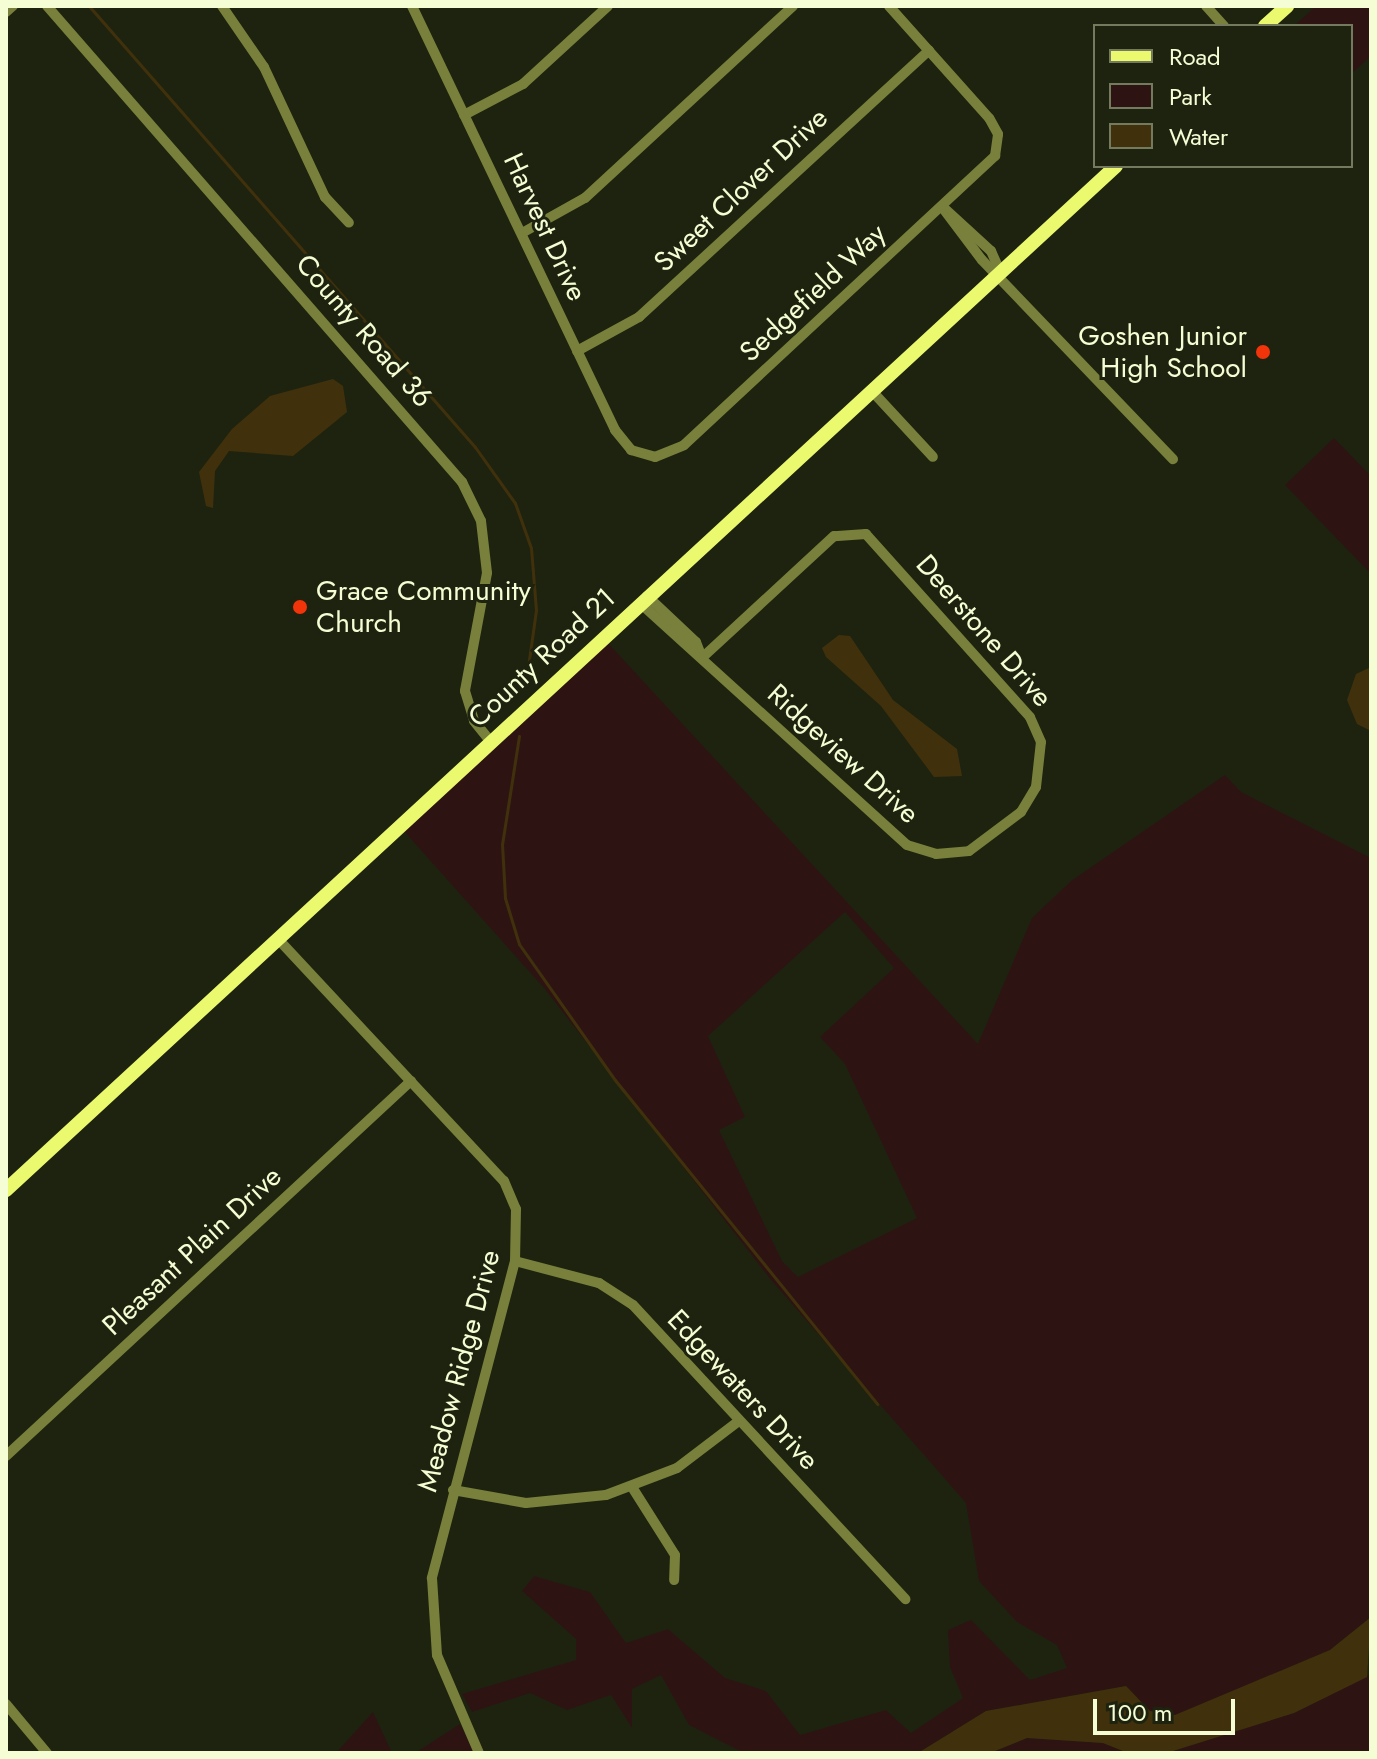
<!DOCTYPE html>
<style>
body{margin:0}
#map{position:relative;width:1377px;height:1759px;overflow:hidden;background:#1e230f;font-family:Jost,sans-serif}
div>[style]{position:absolute}
.green>*{inset:0;background:#2d1413}
.water>*{inset:0;background:#40310c}
.stream>*{height:3px;margin:-1.5px;padding:0 1.5px;transform-origin:1.5px;border-radius:1.5px;background:#40310c}
.street>*{height:10px;margin:-5px;padding:0 5px;transform-origin:5px;border-radius:5px;background:#79803c}
.secondary>*{height:14px;margin:-7px;padding:0 7px;transform-origin:7px;border-radius:7px;background:#ebf96f}
.dots>*{width:22px;height:22px;translate:-50% -50%;box-sizing:border-box;border:4px solid #1e230f;border-radius:50%}
span{translate:-50% -50%;white-space:nowrap;text-align:center;line-height:1.15;-webkit-text-stroke:6px #1e230f;paint-order:stroke}
.street-label{font-size:28px;color:#f5fdd4}
.poi-label{font-size:28px;color:#f5fdd4}
.right{translate:-100% -50%;text-align:right}
.left{translate:0 -50%;text-align:left}
.frame{position:absolute;inset:0;border:8px solid #f5fdd4;pointer-events:none}
.legend{position:absolute;left:1093px;top:24px;width:260px;height:144px;box-sizing:border-box;background:#1e230f;border:2px solid #747a5e;margin:0;padding:10px 14px;list-style:none;font-size:24px;color:#f5fdd4}
.legend li{display:flex;align-items:center;gap:16px;height:40px}
.legend b{width:40px;border:2px solid #747a5e}
.scale{position:absolute;left:1093px;top:1699px;width:142px;height:36px;box-sizing:border-box;border:4px solid #f5fdd4;border-top:0;padding-left:10px;font-size:24px;line-height:28px;white-space:nowrap;color:#f5fdd4;-webkit-text-stroke:6px #1e230f;paint-order:stroke}
</style>
<div id="map">
<div class="green">
<div style="clip-path:polygon(1316px 6px,1371px 6px,1371px 56px,1351px 74px,1351px 26px,1294px 26px)"></div>
<div style="clip-path:polygon(1334px 438px,1371px 476px,1371px 574px,1285px 485px)"></div>
<div style="clip-path:polygon(evenodd,607px 642px,978px 1044px,1032px 918px,1071px 881px,1225px 775px,1241px 792px,1371px 858px,1371px 1617px,1330px 1650px,1175px 1716px,1150px 1711px,1126px 1686px,986px 1711px,918px 1753px,744px 1753px,689px 1725px,661px 1675px,632px 1689px,632px 1728px,611px 1695px,567px 1710px,530px 1693px,472px 1712px,462px 1694px,576px 1660px,576px 1639px,522px 1591px,534px 1576px,590px 1592px,626px 1643px,668px 1629px,725px 1678px,766px 1691px,800px 1735px,886px 1710px,911px 1733px,963px 1698px,950px 1667px,948px 1630px,971px 1620px,1030px 1680px,1067px 1668px,1057px 1645px,1017px 1622px,979px 1581px,966px 1503px,771px 1280px,544px 988px,403px 830px,607px 642px,845px 912px,894px 968px,820px 1037px,845px 1064px,917px 1218px,798px 1277px,782px 1261px,719px 1130px,745px 1117px,708px 1036px,845px 912px)"></div>
<div style="clip-path:polygon(1371px 1674px,1371px 1753px,1160px 1753px,1294px 1713px)"></div>
<div style="clip-path:polygon(373px 1712px,392px 1753px,336px 1753px)"></div>
<div style="clip-path:polygon(460px 1724px,474px 1753px,415px 1753px)"></div>
<div style="clip-path:polygon(1027px 1738px,1103px 1743px,1128px 1753px,990px 1753px)"></div>
</div>
<div class="water">
<div style="clip-path:polygon(333px 379px,343px 386px,347px 412px,293px 456px,229px 451px,215px 471px,213px 508px,206px 506px,199px 472px,232px 429px,270px 396px)"></div>
<div style="clip-path:polygon(839px 635px,850px 636px,893px 700px,957px 749px,962px 776px,934px 777px,881px 706px,826px 657px,822px 648px)"></div>
<div style="clip-path:polygon(1371px 667px,1371px 731px,1357px 724px,1347px 700px,1356px 674px)"></div>
<div style="clip-path:polygon(1371px 1617px,1367px 1677px,1294px 1713px,1173px 1751px,1128px 1753px,1103px 1743px,1027px 1738px,990px 1753px,918px 1753px,986px 1711px,1126px 1686px,1150px 1711px,1175px 1715px,1330px 1650px)"></div>
</div>
<div class="stream">
<div style="left:89px;top:6px;width:586px;rotate:48.8deg"></div>
<div style="left:475px;top:447px;width:69px;rotate:54.5deg"></div>
<div style="left:515px;top:503px;width:48px;rotate:70.4deg"></div>
<div style="left:531px;top:548px;width:62px;rotate:85.4deg"></div>
<div style="left:536px;top:610px;width:72px;rotate:98deg"></div>
<div style="left:519px;top:736px;width:109px;rotate:98.9deg"></div>
<div style="left:502px;top:844px;width:54px;rotate:86.8deg"></div>
<div style="left:505px;top:898px;width:48px;rotate:73.1deg"></div>
<div style="left:519px;top:944px;width:166px;rotate:54.8deg"></div>
<div style="left:615px;top:1080px;width:417px;rotate:51deg"></div>
</div>
<div class="street">
<div style="left:47px;top:6px;width:632px;rotate:48.92deg"></div>
<div style="left:462px;top:482px;width:43px;rotate:64deg"></div>
<div style="left:481px;top:521px;width:52px;rotate:83.4deg"></div>
<div style="left:487px;top:573px;width:120px;rotate:100.6deg"></div>
<div style="left:465px;top:691px;width:31px;rotate:73deg"></div>
<div style="left:474px;top:721px;width:27px;rotate:51deg"></div>
<div style="left:222px;top:6px;width:74px;rotate:55.5deg"></div>
<div style="left:264px;top:67px;width:144px;rotate:64.9deg"></div>
<div style="left:325px;top:197px;width:35px;rotate:47deg"></div>
<div style="left:412px;top:6px;width:470px;rotate:64.4deg"></div>
<div style="left:615px;top:430px;width:26px;rotate:51deg"></div>
<div style="left:631px;top:450px;width:25px;rotate:16deg"></div>
<div style="left:655px;top:457px;width:31px;rotate:-22deg"></div>
<div style="left:684px;top:445px;width:425px;rotate:-42.9deg"></div>
<div style="left:995px;top:156px;width:22px;rotate:-82deg"></div>
<div style="left:998px;top:134px;width:18px;rotate:-119deg"></div>
<div style="left:989px;top:118px;width:150px;rotate:-131.8deg"></div>
<div style="left:1206px;top:6px;width:27px;rotate:48deg"></div>
<div style="left:6px;top:12px;width:9px;rotate:-41deg"></div>
<div style="left:464px;top:115px;width:67px;rotate:-27.7deg"></div>
<div style="left:523px;top:84px;width:115px;rotate:-42.5deg"></div>
<div style="left:942px;top:207px;width:66px;rotate:53deg"></div>
<div style="left:982px;top:260px;width:276px;rotate:46.2deg"></div>
<div style="left:944px;top:208px;width:64px;rotate:42.5deg"></div>
<div style="left:991px;top:251px;width:20px;rotate:66deg"></div>
<div style="left:522px;top:233px;width:72px;rotate:-29.1deg"></div>
<div style="left:585px;top:198px;width:283px;rotate:-42.7deg"></div>
<div style="left:577px;top:351px;width:71px;rotate:-28.7deg"></div>
<div style="left:639px;top:317px;width:394px;rotate:-42.6deg"></div>
<div style="left:871px;top:390px;width:91px;rotate:47.2deg"></div>
<div style="left:647px;top:596px;width:67px;rotate:43.2deg"></div>
<div style="left:696px;top:642px;width:17px;rotate:69deg"></div>
<div style="left:640px;top:603px;width:360px;rotate:42.2deg"></div>
<div style="left:907px;top:845px;width:30px;rotate:17deg"></div>
<div style="left:936px;top:854px;width:33px;rotate:-5deg"></div>
<div style="left:969px;top:851px;width:65px;rotate:-36.9deg"></div>
<div style="left:1021px;top:812px;width:29px;rotate:-59deg"></div>
<div style="left:1036px;top:787px;width:45px;rotate:-83.7deg"></div>
<div style="left:1041px;top:742px;width:27px;rotate:-114deg"></div>
<div style="left:1030px;top:717px;width:246px;rotate:-131.9deg"></div>
<div style="left:866px;top:534px;width:32px;rotate:176deg"></div>
<div style="left:834px;top:536px;width:180px;rotate:137.3deg"></div>
<div style="left:278px;top:939px;width:331px;rotate:47deg"></div>
<div style="left:504px;top:1181px;width:30px;rotate:67deg"></div>
<div style="left:516px;top:1209px;width:52px;rotate:91.1deg"></div>
<div style="left:515px;top:1261px;width:328px;rotate:104.7deg"></div>
<div style="left:432px;top:1578px;width:77px;rotate:86.3deg"></div>
<div style="left:437px;top:1655px;width:107px;rotate:66.8deg"></div>
<div style="left:515px;top:1261px;width:87px;rotate:14.7deg"></div>
<div style="left:599px;top:1283px;width:40px;rotate:32.9deg"></div>
<div style="left:633px;top:1305px;width:401px;rotate:47.2deg"></div>
<div style="left:6px;top:1456px;width:552px;rotate:-42.8deg"></div>
<div style="left:632px;top:1487px;width:80px;rotate:57.7deg"></div>
<div style="left:675px;top:1555px;width:25px;rotate:92deg"></div>
<div style="left:453px;top:1490px;width:74px;rotate:10.1deg"></div>
<div style="left:526px;top:1503px;width:80px;rotate:-5.7deg"></div>
<div style="left:606px;top:1495px;width:76px;rotate:-20.8deg"></div>
<div style="left:677px;top:1468px;width:78px;rotate:-37.2deg"></div>
<div style="left:6px;top:1704px;width:64px;rotate:50.1deg"></div>
</div>
<div class="secondary">
<div style="left:1265px;top:26px;width:30px;rotate:-42deg"></div>
<div style="left:6px;top:1190px;width:1510px;rotate:-42.69deg"></div>
</div>
<div class="dots">
<div style="left:1263px;top:352px;background:#f2340b"></div>
<div style="left:300px;top:607px;background:#f2340b"></div>
</div>
<div class="street-label">
<span style="left:741px;top:190px;rotate:-43deg">Sweet Clover Drive</span>
<span style="left:545px;top:227px;rotate:65deg">Harvest Drive</span>
<span style="left:813px;top:293px;rotate:-43deg">Sedgefield Way</span>
<span style="left:364px;top:331px;rotate:49deg">County Road 36</span>
<span style="left:984px;top:631px;rotate:49deg">Deerstone Drive</span>
<span style="left:542px;top:658px;rotate:-43deg">County Road 21</span>
<span style="left:843px;top:754px;rotate:42deg">Ridgeview Drive</span>
<span style="left:192px;top:1251px;rotate:-43deg">Pleasant Plain Drive</span>
<span style="left:459px;top:1371px;rotate:-75deg">Meadow Ridge Drive</span>
<span style="left:743px;top:1390px;rotate:47deg">Edgewaters Drive</span>
</div>
<div class="poi-label">
<span class="right" style="left:1247px;top:352px">Goshen Junior<br>High School</span>
<span class="left" style="left:316px;top:607px">Grace Community<br>Church</span>
</div>
<div class="frame"></div>
<ul class="legend">
<li><b style="height:10px;background:#ebf96f"></b>Road</li>
<li><b style="height:22px;background:#2d1413"></b>Park</li>
<li><b style="height:22px;background:#40310c"></b>Water</li>
</ul>
<div class="scale">100 m</div>
</div>
